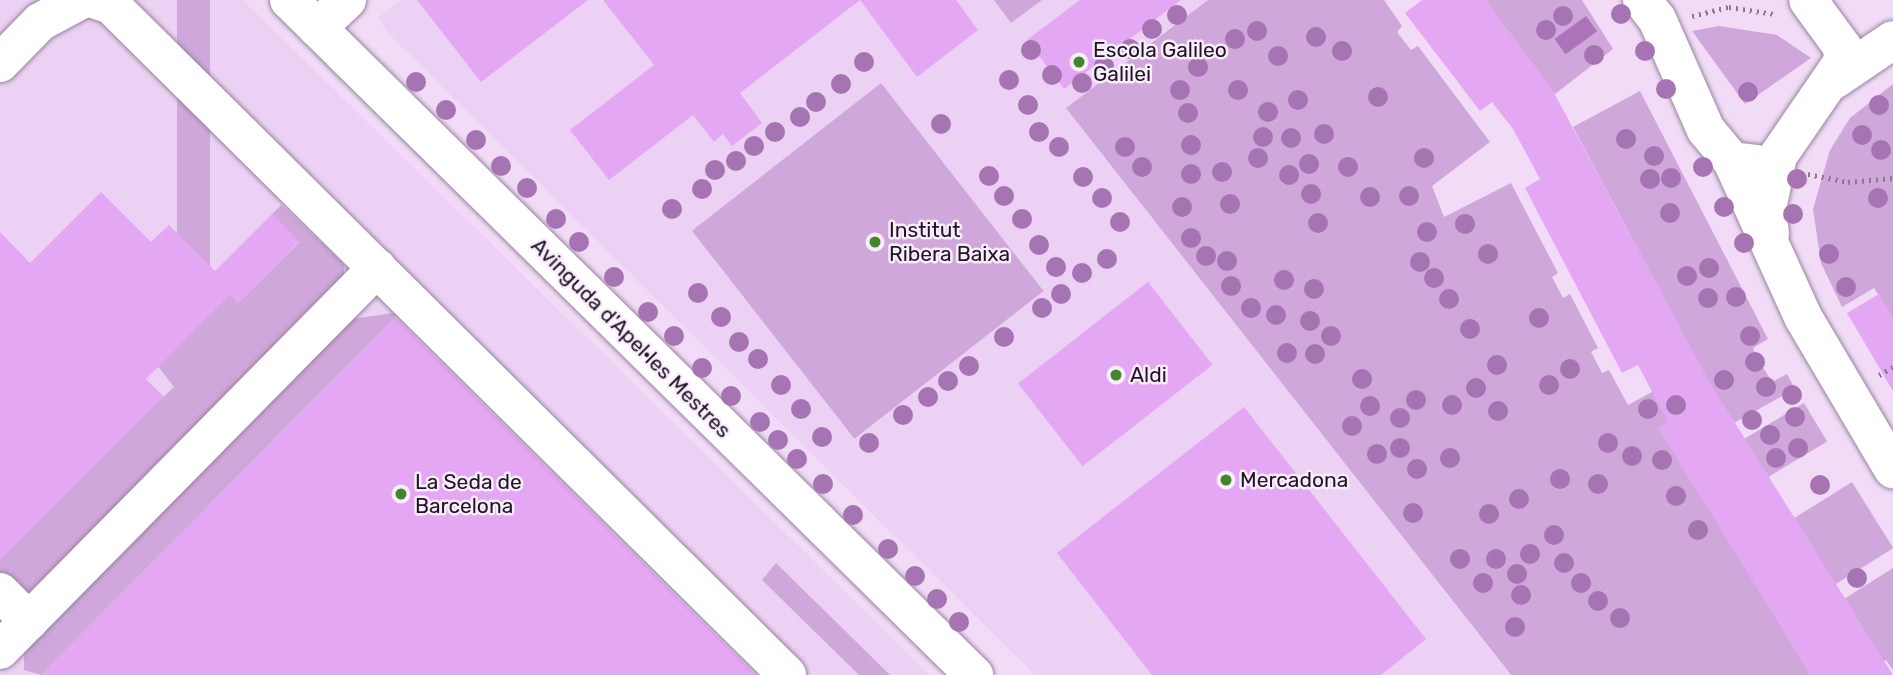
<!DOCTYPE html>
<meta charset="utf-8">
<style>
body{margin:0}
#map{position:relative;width:1893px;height:675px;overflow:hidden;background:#f1dbf7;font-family:Rubik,sans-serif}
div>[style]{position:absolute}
.built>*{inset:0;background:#ecd1f4}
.green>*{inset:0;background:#d0a7db;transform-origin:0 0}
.water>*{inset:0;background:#ac73bb;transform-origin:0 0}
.building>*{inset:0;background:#e4a7f4;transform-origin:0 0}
.path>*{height:4.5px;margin-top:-2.25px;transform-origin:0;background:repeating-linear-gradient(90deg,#897a8d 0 2px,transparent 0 7px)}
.roads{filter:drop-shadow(0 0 2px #98849e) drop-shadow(0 0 2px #98849e)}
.minor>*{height:38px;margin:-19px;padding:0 19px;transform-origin:19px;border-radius:19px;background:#fff}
.trees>*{width:20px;height:20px;margin:-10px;border-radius:50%;background:#a674b2}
.dots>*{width:19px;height:19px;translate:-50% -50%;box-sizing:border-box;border:4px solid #f9ecfd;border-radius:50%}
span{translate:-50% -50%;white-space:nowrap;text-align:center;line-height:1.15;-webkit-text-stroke:5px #f9ecfd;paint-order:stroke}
.poi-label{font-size:21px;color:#1d151f}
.left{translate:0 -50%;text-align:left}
.street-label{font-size:21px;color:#1d151f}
</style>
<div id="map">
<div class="built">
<div style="clip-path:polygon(0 0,243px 0,930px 675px,0 675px)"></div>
<div style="clip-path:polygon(400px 0,1208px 0,1066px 107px,1510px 675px,1035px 675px,386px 31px,379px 17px)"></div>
</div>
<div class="green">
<div style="left:177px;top:0;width:33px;height:743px"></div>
<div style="clip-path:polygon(994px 0,1042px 0,1011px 23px)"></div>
<div style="clip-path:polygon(1208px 0,1384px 0,1402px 26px,1397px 32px,1411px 50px,1418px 46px,1490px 142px,1432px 186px,1444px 217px,1511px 183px,1558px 273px,1552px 277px,1563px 298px,1570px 294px,1598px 348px,1591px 352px,1602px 373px,1609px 370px,1628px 405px,1700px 366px,1573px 127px,1640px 91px,1768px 339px,1753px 348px,1756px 356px,1772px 382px,1787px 374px,1795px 389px,1734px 423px,1715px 393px,1659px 428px,1811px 675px,1511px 675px,1066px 108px)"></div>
<div style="clip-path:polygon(1485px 0,1582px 0,1613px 49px,1555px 94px)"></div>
<div style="clip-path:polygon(1719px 26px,1777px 35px,1811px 58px,1745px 104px,1692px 31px)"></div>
<div style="left:881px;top:83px;width:264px;height:240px;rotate:52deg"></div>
<div style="clip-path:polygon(1893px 84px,1893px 318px,1874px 288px,1842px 307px,1821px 263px,1813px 209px,1830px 150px,1850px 118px)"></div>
<div style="clip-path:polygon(281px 205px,344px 264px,344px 277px,31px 603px,0 572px,0 552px,174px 387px,158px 366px,230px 294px,238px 303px,299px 242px,272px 214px)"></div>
<div style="clip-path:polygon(400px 312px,41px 675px,24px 670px,24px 644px,345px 320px)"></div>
<div style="left:1804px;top:403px;width:45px;height:70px;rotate:59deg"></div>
<div style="left:1852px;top:482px;width:78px;height:71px;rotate:58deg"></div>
<div style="clip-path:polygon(776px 563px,890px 675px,859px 675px,762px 580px)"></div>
<div style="clip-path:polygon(1893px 568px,1893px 670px,1886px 660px,1865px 675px,1812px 675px,1844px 599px)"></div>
</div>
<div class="water">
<div style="left:1586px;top:16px;width:19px;height:39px;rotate:54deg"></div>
</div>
<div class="building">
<div style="clip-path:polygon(417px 0,588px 0,481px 82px)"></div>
<div style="clip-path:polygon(603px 0,956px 0,978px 30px,917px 77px,860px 0,740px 93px,762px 123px,732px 146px,723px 134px,714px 142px,693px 115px,609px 180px,570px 130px,654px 65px)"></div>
<div style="clip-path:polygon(1080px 0,1181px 0,1064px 89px,1027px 40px)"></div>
<div style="clip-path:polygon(1422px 0,1485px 0,1553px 91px,1710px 383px,1893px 675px,1811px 675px,1658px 428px,1668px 422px,1638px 365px,1622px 373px,1525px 188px,1540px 179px,1513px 129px,1492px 102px,1480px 111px,1405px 13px)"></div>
<div style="clip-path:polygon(101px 192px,151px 242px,169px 225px,215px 271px,272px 214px,299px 241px,238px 303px,230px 294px,146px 379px,164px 397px,0 560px,0 232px,30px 263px)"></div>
<div style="left:1148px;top:282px;width:105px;height:165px;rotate:52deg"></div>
<div style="clip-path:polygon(1879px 294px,1893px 318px,1893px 391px,1847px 313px)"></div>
<div style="clip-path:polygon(395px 317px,756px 675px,41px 675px)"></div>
<div style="clip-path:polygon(1244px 407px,1426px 639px,1381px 675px,1152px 675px,1057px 553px)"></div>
</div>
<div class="path">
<div style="left:1692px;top:16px;width:38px;rotate:-14deg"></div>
<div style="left:1729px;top:7px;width:47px;rotate:8.7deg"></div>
<div style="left:1808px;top:174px;width:41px;rotate:11.3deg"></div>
<div style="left:1848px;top:182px;width:45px;rotate:-5.1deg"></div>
<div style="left:1879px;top:375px;width:16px;rotate:-30deg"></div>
</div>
<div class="roads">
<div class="minor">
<div style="left:96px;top:0;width:16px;rotate:18deg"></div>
<div style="left:111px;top:5px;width:952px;rotate:44.74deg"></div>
<div style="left:289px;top:0;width:962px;rotate:44.58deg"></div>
<div style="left:1642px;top:0;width:24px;rotate:52deg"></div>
<div style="left:1657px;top:19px;width:121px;rotate:66.2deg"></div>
<div style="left:1706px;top:130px;width:40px;rotate:50deg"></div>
<div style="left:1732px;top:161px;width:24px;rotate:7deg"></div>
<div style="left:317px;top:28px;width:41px;rotate:-43deg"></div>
<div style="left:0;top:63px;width:57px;rotate:-45.7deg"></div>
<div style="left:40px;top:22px;width:47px;rotate:-28.2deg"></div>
<div style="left:1834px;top:80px;width:71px;rotate:-34.1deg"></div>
<div style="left:1732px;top:161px;width:171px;rotate:65.5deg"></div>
<div style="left:1803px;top:317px;width:177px;rotate:59.4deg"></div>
<div style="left:1770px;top:234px;width:25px;rotate:-97deg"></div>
<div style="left:1767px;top:209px;width:54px;rotate:-78.3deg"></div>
<div style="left:1778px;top:156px;width:113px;rotate:-55.5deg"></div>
<div style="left:1842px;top:63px;width:15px;rotate:-86deg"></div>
<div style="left:1843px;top:48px;width:59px;rotate:-126.1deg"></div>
<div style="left:0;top:592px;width:41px;rotate:45deg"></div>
<div style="left:0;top:650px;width:537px;rotate:-45.38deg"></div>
</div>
</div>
<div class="trees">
<div style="left:1621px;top:14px"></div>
<div style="left:1177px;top:15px"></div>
<div style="left:1563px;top:16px"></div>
<div style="left:1152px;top:29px"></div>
<div style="left:1546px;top:30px"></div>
<div style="left:1257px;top:31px"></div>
<div style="left:1316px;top:37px"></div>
<div style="left:1235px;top:39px"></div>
<div style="left:1130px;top:49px"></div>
<div style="left:1031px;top:50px"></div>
<div style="left:1342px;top:51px"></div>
<div style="left:1645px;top:51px"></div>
<div style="left:1594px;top:55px"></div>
<div style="left:1278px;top:56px"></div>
<div style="left:864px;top:62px"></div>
<div style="left:1104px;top:66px"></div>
<div style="left:1198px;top:67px"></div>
<div style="left:1052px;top:75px"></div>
<div style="left:1009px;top:80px"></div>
<div style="left:416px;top:82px"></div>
<div style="left:1082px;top:83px"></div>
<div style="left:841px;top:84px"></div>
<div style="left:1666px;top:89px"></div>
<div style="left:1180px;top:90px"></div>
<div style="left:1238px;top:90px"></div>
<div style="left:1748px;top:92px"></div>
<div style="left:1378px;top:97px"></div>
<div style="left:1298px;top:100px"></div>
<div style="left:816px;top:102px"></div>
<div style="left:1028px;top:105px"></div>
<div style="left:1879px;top:105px"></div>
<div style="left:446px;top:110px"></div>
<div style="left:1268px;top:112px"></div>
<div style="left:1188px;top:113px"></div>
<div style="left:800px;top:117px"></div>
<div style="left:941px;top:124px"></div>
<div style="left:775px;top:132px"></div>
<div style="left:1039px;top:132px"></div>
<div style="left:1324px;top:134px"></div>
<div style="left:1862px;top:135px"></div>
<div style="left:1263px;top:137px"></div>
<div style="left:1291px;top:138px"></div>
<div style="left:1626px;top:139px"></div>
<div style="left:476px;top:140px"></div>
<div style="left:1191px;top:145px"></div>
<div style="left:754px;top:146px"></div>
<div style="left:1059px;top:147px"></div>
<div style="left:1125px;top:147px"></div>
<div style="left:1881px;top:150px"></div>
<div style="left:1654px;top:156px"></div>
<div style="left:1258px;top:158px"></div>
<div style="left:1424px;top:158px"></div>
<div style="left:736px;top:161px"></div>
<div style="left:1309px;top:164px"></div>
<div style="left:501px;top:166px"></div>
<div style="left:1142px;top:167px"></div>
<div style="left:1348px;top:167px"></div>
<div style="left:1703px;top:167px"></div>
<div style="left:715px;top:170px"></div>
<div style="left:1222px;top:172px"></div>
<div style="left:1191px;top:174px"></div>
<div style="left:1289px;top:175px"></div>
<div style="left:989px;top:176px"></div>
<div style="left:1083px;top:177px"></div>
<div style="left:1671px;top:178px"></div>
<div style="left:1650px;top:179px"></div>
<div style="left:1797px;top:179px"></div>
<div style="left:527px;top:188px"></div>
<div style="left:702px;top:189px"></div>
<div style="left:1311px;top:194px"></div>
<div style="left:1004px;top:196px"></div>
<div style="left:1409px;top:196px"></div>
<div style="left:1370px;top:197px"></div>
<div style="left:1102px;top:198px"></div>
<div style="left:1878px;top:198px"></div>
<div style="left:1230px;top:204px"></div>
<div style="left:1182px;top:207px"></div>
<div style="left:1724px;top:207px"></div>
<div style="left:672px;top:209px"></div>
<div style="left:1670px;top:213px"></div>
<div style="left:1793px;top:214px"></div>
<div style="left:556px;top:219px"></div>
<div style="left:1022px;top:219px"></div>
<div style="left:1120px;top:222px"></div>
<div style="left:1318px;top:223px"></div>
<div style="left:1465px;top:224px"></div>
<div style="left:1427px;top:232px"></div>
<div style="left:1191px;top:238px"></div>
<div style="left:579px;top:242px"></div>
<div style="left:1744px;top:243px"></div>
<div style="left:1039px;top:245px"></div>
<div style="left:1488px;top:254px"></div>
<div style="left:1829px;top:254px"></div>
<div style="left:1206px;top:256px"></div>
<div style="left:1107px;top:259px"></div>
<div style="left:1227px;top:261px"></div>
<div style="left:1420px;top:262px"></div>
<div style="left:1056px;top:267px"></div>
<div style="left:1709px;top:268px"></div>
<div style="left:1082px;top:273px"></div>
<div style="left:1687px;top:276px"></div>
<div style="left:614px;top:277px"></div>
<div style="left:1434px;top:278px"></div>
<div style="left:1284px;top:280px"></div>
<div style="left:1231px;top:286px"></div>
<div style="left:1846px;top:287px"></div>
<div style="left:1314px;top:289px"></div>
<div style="left:698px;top:293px"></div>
<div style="left:1061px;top:294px"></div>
<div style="left:1736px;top:297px"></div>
<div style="left:1708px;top:298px"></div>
<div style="left:1449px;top:299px"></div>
<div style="left:1042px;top:308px"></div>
<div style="left:1251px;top:308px"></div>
<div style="left:648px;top:312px"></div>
<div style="left:1276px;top:315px"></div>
<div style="left:721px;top:317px"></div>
<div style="left:1539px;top:318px"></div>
<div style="left:1310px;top:321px"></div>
<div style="left:1470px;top:329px"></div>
<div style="left:674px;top:336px"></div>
<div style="left:1331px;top:336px"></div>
<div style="left:1750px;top:336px"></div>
<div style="left:1004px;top:337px"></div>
<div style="left:739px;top:342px"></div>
<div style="left:1287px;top:353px"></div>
<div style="left:1315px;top:354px"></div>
<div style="left:758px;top:359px"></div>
<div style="left:1755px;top:362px"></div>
<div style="left:1497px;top:365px"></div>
<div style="left:969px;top:366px"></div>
<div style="left:702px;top:368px"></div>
<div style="left:1570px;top:369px"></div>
<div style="left:1362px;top:379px"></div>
<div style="left:1724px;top:380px"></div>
<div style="left:948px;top:381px"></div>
<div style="left:781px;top:385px"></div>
<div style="left:1549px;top:385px"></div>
<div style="left:1766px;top:387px"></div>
<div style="left:1476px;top:388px"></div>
<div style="left:1792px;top:395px"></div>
<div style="left:731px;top:396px"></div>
<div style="left:928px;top:397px"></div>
<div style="left:1416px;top:400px"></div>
<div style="left:1452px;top:405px"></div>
<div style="left:1676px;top:405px"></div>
<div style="left:1370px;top:406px"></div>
<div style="left:801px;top:409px"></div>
<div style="left:1648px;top:409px"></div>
<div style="left:1498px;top:411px"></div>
<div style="left:903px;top:415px"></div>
<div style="left:1795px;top:417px"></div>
<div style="left:1400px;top:418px"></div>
<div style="left:1752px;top:420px"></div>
<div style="left:760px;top:422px"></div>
<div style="left:1352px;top:426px"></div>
<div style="left:1770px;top:435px"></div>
<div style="left:822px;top:437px"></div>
<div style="left:778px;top:440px"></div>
<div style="left:869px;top:443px"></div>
<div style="left:1608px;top:443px"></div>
<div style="left:1400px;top:448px"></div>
<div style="left:1798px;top:448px"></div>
<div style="left:1377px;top:454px"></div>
<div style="left:1632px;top:456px"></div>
<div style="left:1450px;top:458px"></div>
<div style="left:1776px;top:458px"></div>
<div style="left:797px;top:459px"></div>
<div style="left:1662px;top:460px"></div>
<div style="left:1417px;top:469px"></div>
<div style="left:1560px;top:479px"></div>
<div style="left:823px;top:484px"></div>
<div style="left:1598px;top:484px"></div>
<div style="left:1820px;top:485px"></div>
<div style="left:1676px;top:496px"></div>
<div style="left:1519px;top:499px"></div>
<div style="left:1413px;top:513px"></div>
<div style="left:1489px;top:514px"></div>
<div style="left:853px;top:515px"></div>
<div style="left:1698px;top:530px"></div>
<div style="left:1554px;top:535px"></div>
<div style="left:888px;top:549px"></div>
<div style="left:1530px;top:554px"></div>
<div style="left:1460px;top:559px"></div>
<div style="left:1496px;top:559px"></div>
<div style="left:1564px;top:563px"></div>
<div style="left:1517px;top:574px"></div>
<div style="left:915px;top:576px"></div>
<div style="left:1857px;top:578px"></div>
<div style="left:1483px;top:583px"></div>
<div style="left:1581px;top:583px"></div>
<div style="left:1521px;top:595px"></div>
<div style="left:937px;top:599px"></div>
<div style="left:1598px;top:601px"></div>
<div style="left:1620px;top:618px"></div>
<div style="left:959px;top:622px"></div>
<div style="left:1515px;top:627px"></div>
</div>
<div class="dots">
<div style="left:1079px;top:62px;background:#41862b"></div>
<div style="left:875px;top:242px;background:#41862b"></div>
<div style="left:1116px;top:375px;background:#41862b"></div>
<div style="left:1226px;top:480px;background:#41862b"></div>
<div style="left:401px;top:494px;background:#41862b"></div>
</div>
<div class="poi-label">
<span class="left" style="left:1093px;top:62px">Escola Galileo<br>Galilei</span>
<span class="left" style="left:889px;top:242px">Institut<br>Ribera Baixa</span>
<span class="left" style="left:1130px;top:375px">Aldi</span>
<span class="left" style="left:1240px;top:480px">Mercadona</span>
<span class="left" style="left:415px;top:494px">La Seda de<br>Barcelona</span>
</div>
<div class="street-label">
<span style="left:631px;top:338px;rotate:45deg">Avinguda d'Apel·les Mestres</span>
</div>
</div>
